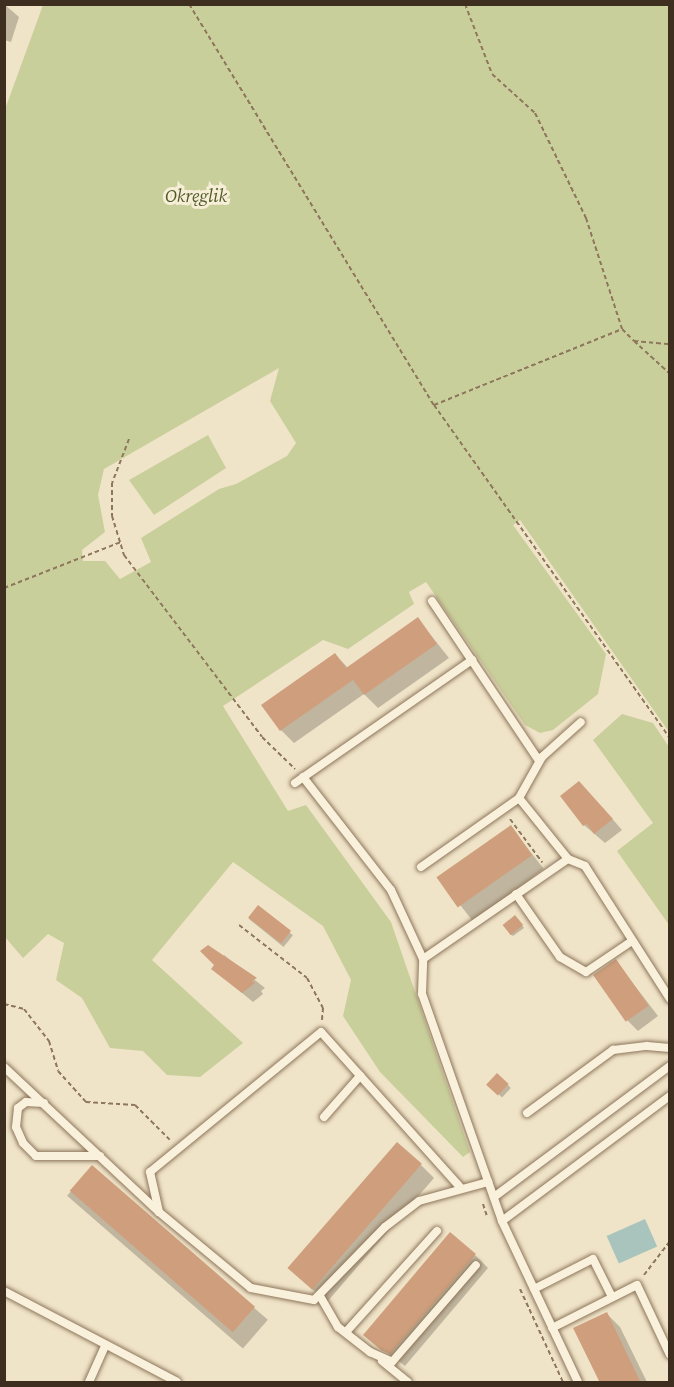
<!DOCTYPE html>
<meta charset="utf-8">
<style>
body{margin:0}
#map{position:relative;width:674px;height:1387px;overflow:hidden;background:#f0e4c8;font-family:"Source Serif 4",serif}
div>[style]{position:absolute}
.green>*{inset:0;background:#c9cf9b}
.water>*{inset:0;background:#a9c4bc;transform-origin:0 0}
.shadow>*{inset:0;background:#0003;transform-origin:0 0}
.building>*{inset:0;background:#cf9f7d;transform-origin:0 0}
.path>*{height:2px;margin-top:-1px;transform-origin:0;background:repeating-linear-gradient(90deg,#8d765c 0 4.5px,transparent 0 7.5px)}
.roads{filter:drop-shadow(0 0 2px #8d765c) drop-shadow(0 0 2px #8d765c)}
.service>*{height:8px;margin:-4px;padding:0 4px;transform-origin:4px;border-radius:4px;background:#faf1dc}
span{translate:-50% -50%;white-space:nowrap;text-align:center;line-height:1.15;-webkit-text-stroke:6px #f7eed8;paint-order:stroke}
.park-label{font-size:18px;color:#4d5a26;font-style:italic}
.frame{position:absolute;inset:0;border:6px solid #3d2e20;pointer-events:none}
</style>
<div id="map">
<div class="green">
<div style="clip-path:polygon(evenodd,43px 5px,669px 5px,669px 732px,520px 520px,513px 525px,606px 654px,598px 694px,553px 730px,540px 733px,525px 725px,426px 582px,409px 592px,414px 604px,348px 649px,323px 640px,223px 706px,288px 811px,306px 805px,391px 922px,470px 1152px,463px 1157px,380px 1072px,343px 1016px,351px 980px,323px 926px,233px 862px,152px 960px,243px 1043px,200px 1077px,167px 1075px,143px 1051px,110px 1048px,82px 998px,56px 980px,64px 943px,48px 934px,23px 958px,5px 937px,4px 112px,43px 5px,279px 368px,270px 401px,296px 443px,287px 456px,236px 484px,219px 489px,141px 538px,151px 562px,120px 579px,105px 561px,83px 561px,82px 550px,105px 532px,98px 495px,104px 469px,279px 368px)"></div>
<div style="clip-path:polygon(208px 435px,226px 468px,154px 515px,129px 480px)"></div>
<div style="clip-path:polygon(622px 714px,653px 723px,669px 747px,669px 925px,617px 851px,653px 823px,593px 740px)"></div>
</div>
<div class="water">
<div style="left:645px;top:1219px;width:30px;height:42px;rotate:66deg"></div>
</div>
<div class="shadow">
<div style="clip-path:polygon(4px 4px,19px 17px,11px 42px,4px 40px)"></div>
<div style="clip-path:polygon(418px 619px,449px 658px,378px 708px,364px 694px,294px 743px,281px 730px,335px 654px,348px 668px)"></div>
<div style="clip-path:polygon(562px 796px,602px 807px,622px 830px,605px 843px,584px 825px)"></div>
<div style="left:511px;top:827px;width:53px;height:88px;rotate:52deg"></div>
<div style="left:258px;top:907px;width:45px;height:15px;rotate:39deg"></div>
<div style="clip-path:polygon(518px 919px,524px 928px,513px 936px,510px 934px)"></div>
<div style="clip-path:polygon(224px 955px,265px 988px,261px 991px,263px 994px,253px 1002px,213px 969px)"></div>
<div style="clip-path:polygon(616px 961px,658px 1016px,638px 1031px,628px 1021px)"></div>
<div style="left:497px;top:1075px;width:19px;height:13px;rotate:43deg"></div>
<div style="clip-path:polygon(421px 1165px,434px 1178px,327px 1302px,290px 1269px)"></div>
<div style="left:92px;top:1167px;width:233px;height:38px;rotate:41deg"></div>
<div style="clip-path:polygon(475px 1255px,488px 1268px,405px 1366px,365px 1335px)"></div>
<div style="clip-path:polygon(607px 1314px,620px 1327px,647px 1382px,602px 1382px)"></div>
</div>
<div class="building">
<div style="clip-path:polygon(418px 617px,437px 644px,364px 695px,353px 680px,280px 731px,261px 705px,335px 653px,346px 668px)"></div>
<div style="clip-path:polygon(579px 781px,613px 819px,594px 834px,587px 824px,583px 826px,560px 796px)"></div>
<div style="left:511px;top:825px;width:37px;height:91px;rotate:55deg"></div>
<div style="left:258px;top:905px;width:42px;height:16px;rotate:38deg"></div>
<div style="left:515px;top:915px;width:13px;height:16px;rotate:51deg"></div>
<div style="clip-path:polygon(208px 945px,257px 978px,252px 981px,255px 983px,242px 993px,211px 969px,214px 965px,200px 951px)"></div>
<div style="left:616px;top:959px;width:57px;height:28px;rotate:55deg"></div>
<div style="left:497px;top:1073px;width:16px;height:16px;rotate:43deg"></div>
<div style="left:397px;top:1142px;width:33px;height:167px;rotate:41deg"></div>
<div style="left:92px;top:1165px;width:216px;height:34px;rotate:41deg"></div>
<div style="clip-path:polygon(450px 1232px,476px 1254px,390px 1354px,381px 1350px,363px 1335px)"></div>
<div style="clip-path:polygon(607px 1312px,641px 1383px,600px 1383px,573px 1328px)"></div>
</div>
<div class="path">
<div style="left:189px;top:4px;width:470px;rotate:58.6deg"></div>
<div style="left:434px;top:405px;width:408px;rotate:54.7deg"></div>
<div style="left:465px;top:4px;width:75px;rotate:68.9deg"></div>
<div style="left:492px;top:74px;width:58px;rotate:42.2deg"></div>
<div style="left:535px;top:113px;width:117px;rotate:64.1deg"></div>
<div style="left:586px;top:218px;width:117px;rotate:72deg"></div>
<div style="left:634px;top:341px;width:49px;rotate:42.5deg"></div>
<div style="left:434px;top:405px;width:203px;rotate:-22deg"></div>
<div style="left:622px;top:329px;width:17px;rotate:45deg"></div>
<div style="left:634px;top:341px;width:36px;rotate:5deg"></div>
<div style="left:129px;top:439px;width:47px;rotate:111.1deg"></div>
<div style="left:112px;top:483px;width:33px;rotate:90deg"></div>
<div style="left:112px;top:516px;width:41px;rotate:72.9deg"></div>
<div style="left:124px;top:555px;width:228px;rotate:52.8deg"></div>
<div style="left:262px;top:737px;width:46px;rotate:44.1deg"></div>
<div style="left:4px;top:588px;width:126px;rotate:-21.5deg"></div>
<div style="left:510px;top:819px;width:54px;rotate:53.3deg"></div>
<div style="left:239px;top:925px;width:86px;rotate:37.9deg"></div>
<div style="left:307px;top:978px;width:34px;rotate:62deg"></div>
<div style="left:323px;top:1008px;width:12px;rotate:95deg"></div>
<div style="left:4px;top:1004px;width:21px;rotate:14deg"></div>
<div style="left:24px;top:1009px;width:41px;rotate:52deg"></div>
<div style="left:49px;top:1041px;width:31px;rotate:73deg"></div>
<div style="left:58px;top:1071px;width:42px;rotate:47.9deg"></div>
<div style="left:86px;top:1102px;width:49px;rotate:3.5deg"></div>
<div style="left:135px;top:1105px;width:49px;rotate:45deg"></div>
<div style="left:483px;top:1204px;width:13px;rotate:72deg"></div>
<div style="left:644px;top:1275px;width:43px;rotate:-52.6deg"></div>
<div style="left:520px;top:1289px;width:102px;rotate:65.2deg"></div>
</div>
<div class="roads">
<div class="service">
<div style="left:432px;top:601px;width:192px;rotate:56.2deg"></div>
<div style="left:303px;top:777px;width:143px;rotate:52.1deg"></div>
<div style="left:391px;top:890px;width:76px;rotate:65.1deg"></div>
<div style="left:295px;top:783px;width:216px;rotate:-34.8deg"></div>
<div style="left:519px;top:798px;width:47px;rotate:-60.7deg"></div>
<div style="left:542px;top:757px;width:52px;rotate:-41.9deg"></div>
<div style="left:421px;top:867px;width:120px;rotate:-35.1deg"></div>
<div style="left:519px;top:798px;width:78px;rotate:51.2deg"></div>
<div style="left:516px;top:894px;width:77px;rotate:55.1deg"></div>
<div style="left:560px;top:957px;width:30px;rotate:30deg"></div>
<div style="left:586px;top:972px;width:55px;rotate:-34deg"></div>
<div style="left:4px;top:1067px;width:212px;rotate:43.1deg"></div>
<div style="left:44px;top:1103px;width:18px;rotate:-177deg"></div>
<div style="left:26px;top:1102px;width:10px;rotate:143deg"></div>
<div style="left:18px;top:1108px;width:19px;rotate:96deg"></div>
<div style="left:16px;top:1127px;width:17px;rotate:66deg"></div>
<div style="left:23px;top:1143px;width:18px;rotate:45deg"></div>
<div style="left:36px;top:1156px;width:64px"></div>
<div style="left:527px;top:1113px;width:107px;rotate:-36.2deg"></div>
<div style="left:613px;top:1050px;width:34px;rotate:-7deg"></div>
<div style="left:647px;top:1046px;width:23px;rotate:5deg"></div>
<div style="left:324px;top:1117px;width:55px;rotate:-48.7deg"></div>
<div style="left:460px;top:1187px;width:208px;rotate:-131.9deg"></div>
<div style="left:321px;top:1032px;width:221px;rotate:140.7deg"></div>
<div style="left:150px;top:1172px;width:41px;rotate:77.3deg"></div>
<div style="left:159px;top:1212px;width:119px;rotate:39.6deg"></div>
<div style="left:251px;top:1288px;width:64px;rotate:10.8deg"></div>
<div style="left:314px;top:1300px;width:102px;rotate:-45.8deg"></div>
<div style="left:385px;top:1227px;width:43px;rotate:-37.4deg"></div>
<div style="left:419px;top:1201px;width:72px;rotate:-15.4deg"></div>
<div style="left:494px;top:1197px;width:219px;rotate:-36.7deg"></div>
<div style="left:502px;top:1221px;width:209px;rotate:-36.7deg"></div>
<div style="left:534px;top:1289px;width:66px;rotate:-27deg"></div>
<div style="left:593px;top:1259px;width:42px;rotate:63.4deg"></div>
<div style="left:4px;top:1291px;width:195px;rotate:27.7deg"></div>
<div style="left:320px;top:1296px;width:36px;rotate:60deg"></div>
<div style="left:338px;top:1327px;width:41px;rotate:38deg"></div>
<div style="left:370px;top:1352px;width:24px;rotate:24deg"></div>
<div style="left:392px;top:1362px;width:128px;rotate:-49.1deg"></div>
<div style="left:552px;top:1328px;width:95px;rotate:-26.8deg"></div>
<div style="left:637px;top:1285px;width:77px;rotate:64.8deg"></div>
<div style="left:346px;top:1332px;width:136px;rotate:-48deg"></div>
<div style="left:382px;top:1361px;width:33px;rotate:39deg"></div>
<div style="left:89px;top:1382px;width:39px;rotate:-66deg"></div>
<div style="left:578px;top:1382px;width:178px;rotate:-115.3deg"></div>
<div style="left:502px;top:1221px;width:241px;rotate:-109.4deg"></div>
<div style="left:422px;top:994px;width:35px;rotate:-88deg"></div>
<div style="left:423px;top:959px;width:176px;rotate:-34.6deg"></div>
<div style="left:568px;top:859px;width:18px;rotate:22deg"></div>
<div style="left:585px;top:866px;width:158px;rotate:57.4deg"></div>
</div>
</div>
<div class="park-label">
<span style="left:196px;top:196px">Okręglik</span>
</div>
<div class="frame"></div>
</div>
